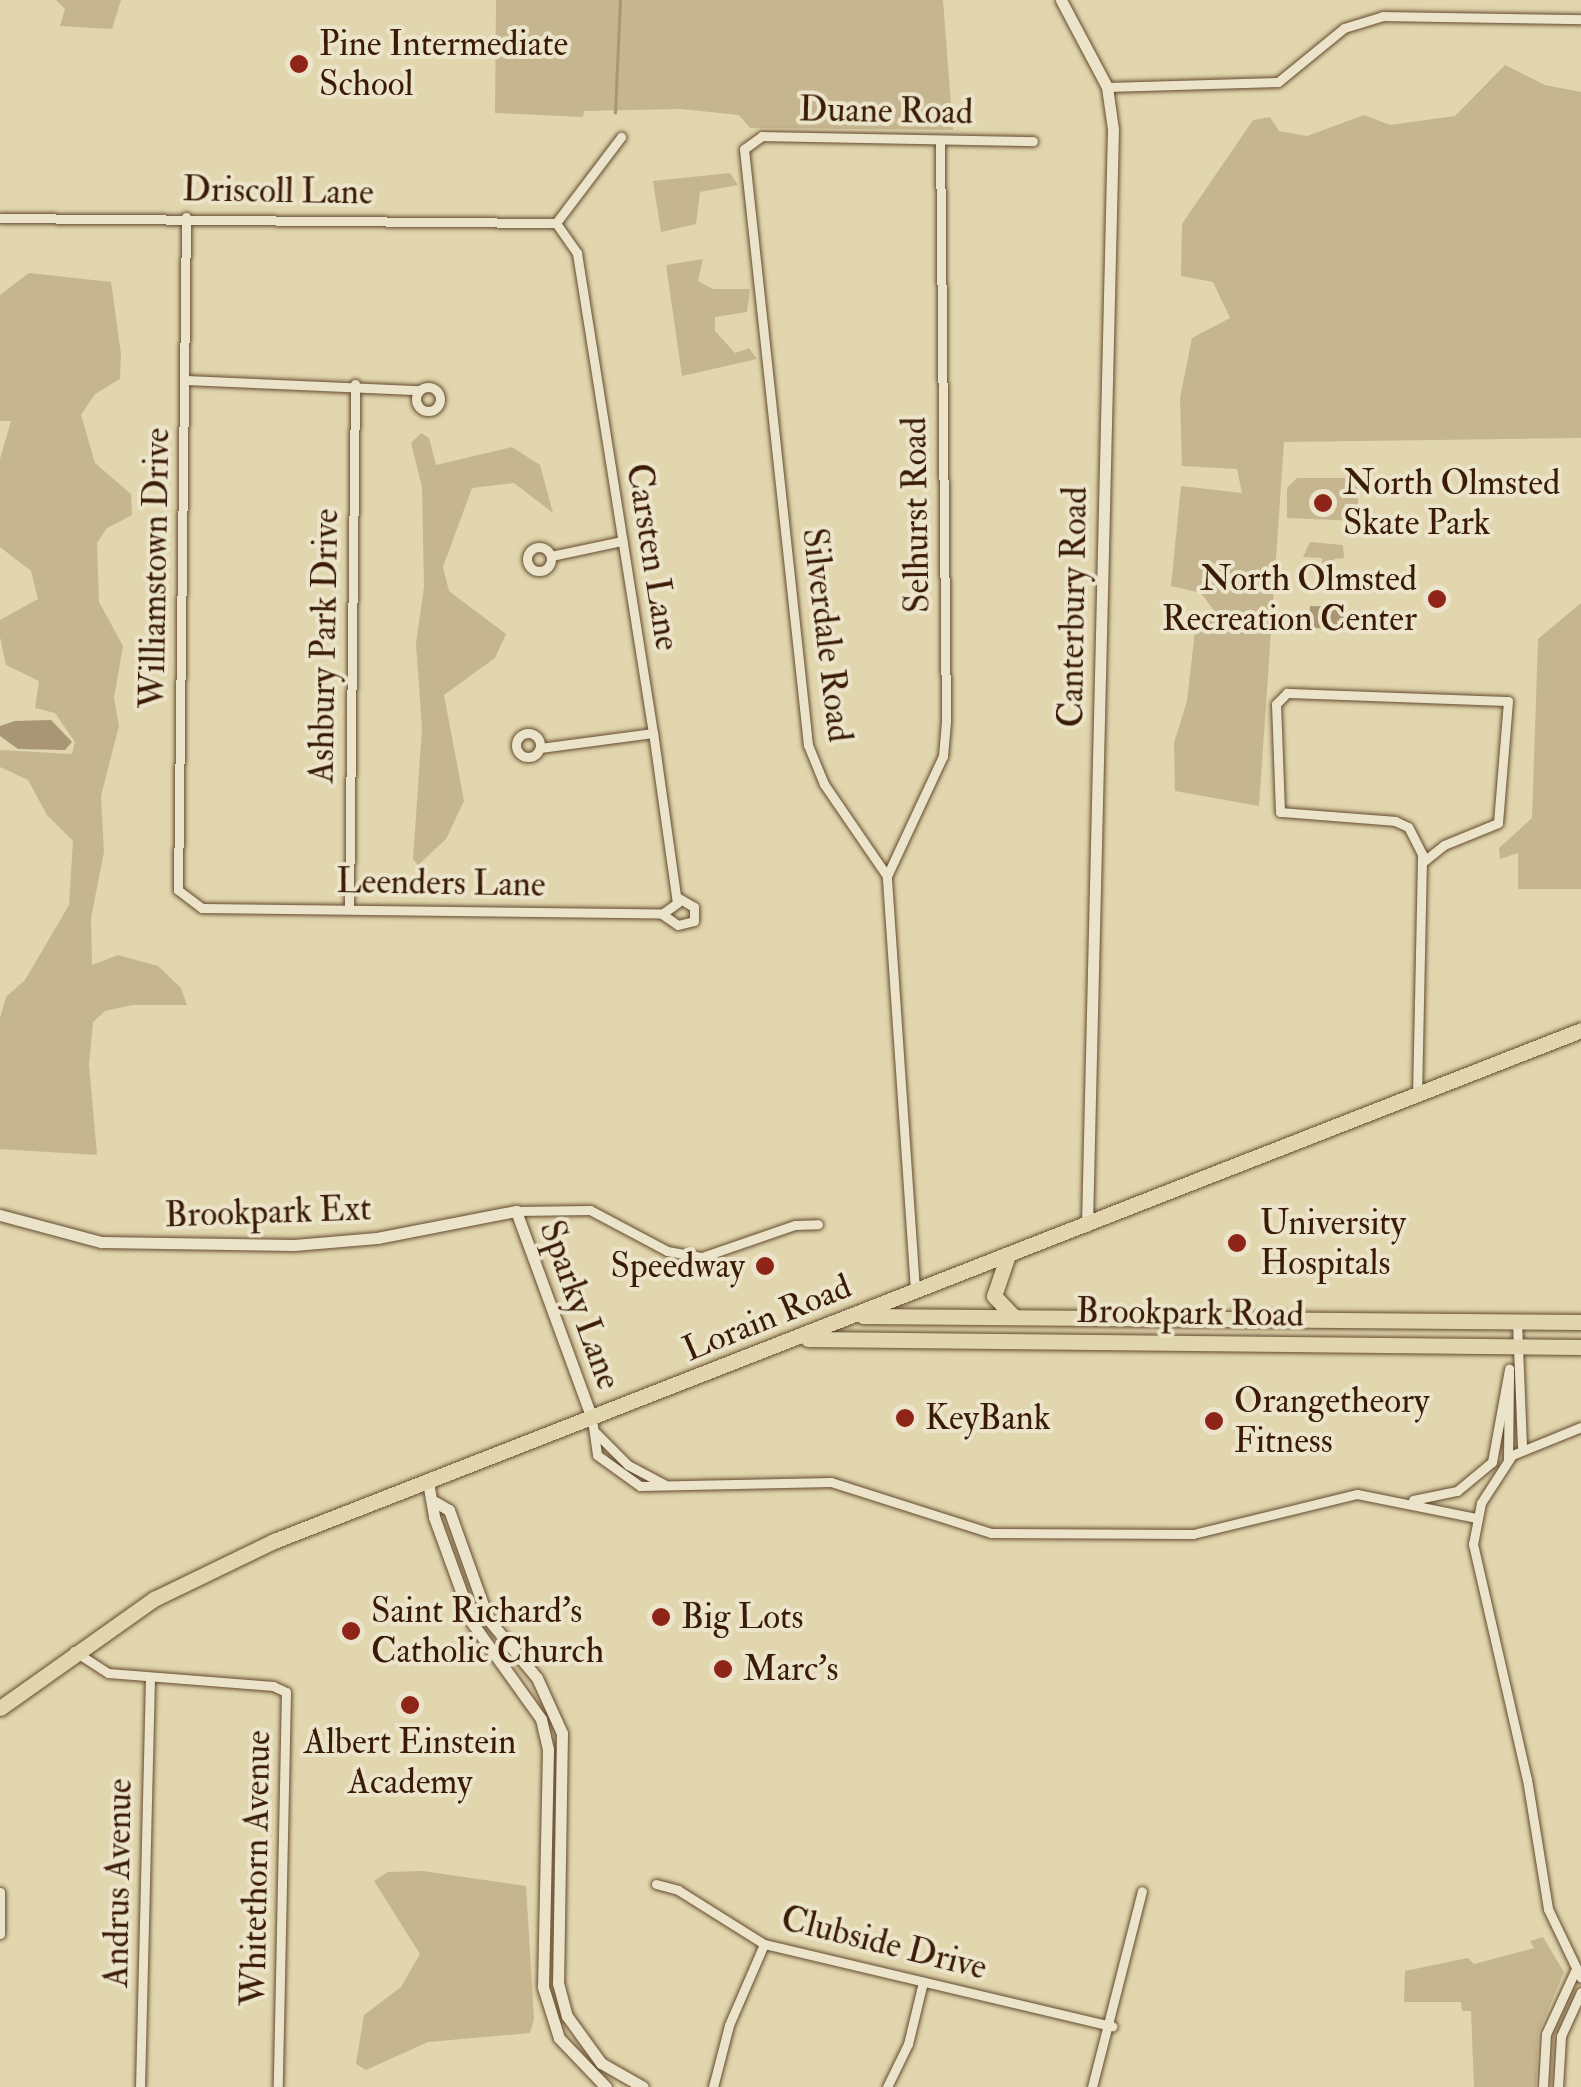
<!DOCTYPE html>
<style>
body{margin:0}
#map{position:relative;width:1581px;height:2087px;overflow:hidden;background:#e1d6ad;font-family:"IM FELL Double Pica",serif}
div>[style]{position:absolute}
.green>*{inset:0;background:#c5b690}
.water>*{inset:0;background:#a89674;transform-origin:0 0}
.stream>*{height:2.5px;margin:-1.25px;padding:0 1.25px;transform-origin:1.25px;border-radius:1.25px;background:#a89674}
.roads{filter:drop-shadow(0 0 2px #644a2f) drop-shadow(0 0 2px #644a2f)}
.minor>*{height:9px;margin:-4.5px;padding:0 4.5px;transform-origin:4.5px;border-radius:4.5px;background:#ece4ca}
.minor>.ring{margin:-4.5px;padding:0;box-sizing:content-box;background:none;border:9px solid #ece4ca;border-radius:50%}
.tertiary>*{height:11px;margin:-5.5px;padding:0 5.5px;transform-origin:5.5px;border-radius:5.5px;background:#ece4ca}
.primary>*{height:15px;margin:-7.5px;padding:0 7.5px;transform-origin:7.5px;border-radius:7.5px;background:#e1d6ad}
.dots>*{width:28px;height:28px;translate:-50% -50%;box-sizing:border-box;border:5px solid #ece4ca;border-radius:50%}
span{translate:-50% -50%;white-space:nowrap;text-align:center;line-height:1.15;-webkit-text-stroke:8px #ece4ca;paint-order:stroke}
.poi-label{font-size:35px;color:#3a1b05}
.left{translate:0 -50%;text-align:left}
.right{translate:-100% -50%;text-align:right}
.street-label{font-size:35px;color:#3a1b05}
</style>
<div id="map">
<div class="green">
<div style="clip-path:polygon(56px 0,121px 0,112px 29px,60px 26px,65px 9px)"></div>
<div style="clip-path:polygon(496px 0,943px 0,953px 130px,750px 128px,739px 115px,681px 109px,584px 111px,583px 117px,495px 113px)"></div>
<div style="clip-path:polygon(1505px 65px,1545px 85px,1581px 92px,1581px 438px,1284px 442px,1259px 806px,1175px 791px,1174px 743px,1187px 701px,1196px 622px,1215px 612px,1201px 593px,1171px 586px,1181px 486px,1242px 493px,1237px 469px,1182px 466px,1180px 398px,1192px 338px,1230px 318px,1213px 282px,1181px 276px,1182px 224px,1253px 120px,1270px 117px,1279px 131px,1307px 136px,1364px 115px,1390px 125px,1455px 116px)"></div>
<div style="clip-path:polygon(730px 173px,738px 185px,700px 192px,696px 224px,661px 232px,653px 181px)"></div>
<div style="clip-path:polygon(703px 259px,698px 281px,713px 289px,750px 289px,747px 312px,715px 317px,715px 331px,735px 353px,749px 348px,757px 359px,682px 376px,666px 265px)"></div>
<div style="clip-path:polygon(29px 273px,111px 282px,121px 354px,120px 379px,95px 394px,81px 415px,95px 463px,131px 494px,132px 515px,107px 528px,97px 543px,99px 602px,123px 646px,114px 698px,119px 726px,101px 796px,104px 852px,91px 918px,92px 965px,118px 955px,158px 966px,181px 988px,187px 1005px,132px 1005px,105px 1011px,93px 1022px,89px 1064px,97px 1155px,0 1149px,0 1018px,6px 997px,25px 980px,69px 905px,73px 841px,47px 815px,28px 780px,0 767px,0 750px,72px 754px,75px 742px,55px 713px,35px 708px,39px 681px,6px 665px,0 637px,0 620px,38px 599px,31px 571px,0 547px,0 459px,11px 421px,0 421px,0 295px)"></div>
<div style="clip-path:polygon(421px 433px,429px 438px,436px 465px,512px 447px,540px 465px,553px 513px,514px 483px,472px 488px,443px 567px,449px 591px,506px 634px,495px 658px,444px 695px,464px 801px,446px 839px,418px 865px,413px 859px,422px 729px,416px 643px,424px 587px,422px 487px,411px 443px)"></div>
<div style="clip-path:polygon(1297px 478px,1358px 478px,1358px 521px,1287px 518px,1287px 488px)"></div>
<div style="clip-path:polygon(1310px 542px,1343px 545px,1344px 558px,1334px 559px,1333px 572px,1322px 571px,1322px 558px,1303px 557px)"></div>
<div style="clip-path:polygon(1581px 603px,1581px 889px,1518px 889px,1518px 853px,1500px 859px,1499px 848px,1532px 818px,1538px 639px)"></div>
<div style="clip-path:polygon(423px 1871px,526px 1886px,534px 2019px,530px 2033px,428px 2042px,366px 2070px,356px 2064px,364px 2015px,401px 1987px,420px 1954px,374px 1881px,388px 1872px)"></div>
<div style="clip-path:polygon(1543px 1937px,1564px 1972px,1538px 2034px,1536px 2087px,1474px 2087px,1471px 2011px,1462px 2011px,1461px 2002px,1404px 2002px,1405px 1971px,1468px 1958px,1474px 1964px,1534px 1948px,1530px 1941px)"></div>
</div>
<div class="water">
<div style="left:1310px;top:606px;width:36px;height:22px;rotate:2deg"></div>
<div style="clip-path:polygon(51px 720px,72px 742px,65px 750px,18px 749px,0 736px,0 726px,15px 721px)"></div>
</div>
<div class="stream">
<div style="left:615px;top:113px;width:113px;rotate:-87.5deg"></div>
</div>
<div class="roads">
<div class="minor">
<div style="left:1107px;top:87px;width:171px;rotate:-1.7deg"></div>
<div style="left:1278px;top:82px;width:85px;rotate:-39.3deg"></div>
<div style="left:1344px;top:28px;width:41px;rotate:-17.1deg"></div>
<div style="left:1383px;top:16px;width:198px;rotate:0.9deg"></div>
<div style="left:186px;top:217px;width:673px;rotate:90.68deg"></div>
<div style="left:178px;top:890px;width:30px;rotate:37deg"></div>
<div style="left:202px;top:908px;width:460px;rotate:0.7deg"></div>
<div style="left:662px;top:914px;width:19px;rotate:-36deg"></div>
<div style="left:677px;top:903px;width:172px;rotate:-98deg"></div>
<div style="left:653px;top:733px;width:486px;rotate:-99deg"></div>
<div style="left:577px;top:253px;width:37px;rotate:-125deg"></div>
<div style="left:0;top:218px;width:556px;rotate:0.52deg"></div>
<div style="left:556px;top:223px;width:108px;rotate:-52.9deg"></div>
<div style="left:186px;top:380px;width:233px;rotate:2.5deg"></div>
<div class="ring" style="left:416px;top:387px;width:15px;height:15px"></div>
<div class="ring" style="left:527px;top:547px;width:15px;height:15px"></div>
<div style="left:551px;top:556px;width:73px;rotate:-11.9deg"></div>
<div class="ring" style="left:516px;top:733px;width:15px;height:15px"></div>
<div style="left:540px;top:748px;width:114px;rotate:-7.6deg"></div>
<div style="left:887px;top:876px;width:132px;rotate:-65deg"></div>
<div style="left:943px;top:756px;width:35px;rotate:-85deg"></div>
<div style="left:946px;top:721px;width:580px;rotate:-90.59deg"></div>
<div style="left:349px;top:908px;width:524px;rotate:-89.34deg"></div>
<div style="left:662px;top:914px;width:19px;rotate:35deg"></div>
<div style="left:678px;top:925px;width:16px;rotate:-14deg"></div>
<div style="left:694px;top:921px;width:14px;rotate:-90deg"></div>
<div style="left:694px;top:907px;width:20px;rotate:-150deg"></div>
<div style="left:1417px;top:1097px;width:243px;rotate:-88.8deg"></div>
<div style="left:1422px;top:854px;width:30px;rotate:-117deg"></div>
<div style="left:1408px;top:827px;width:14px;rotate:-155deg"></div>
<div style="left:1395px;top:821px;width:115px;rotate:-175.5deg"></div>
<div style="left:1280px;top:812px;width:108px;rotate:-92.1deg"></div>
<div style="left:1276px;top:704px;width:16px;rotate:-45deg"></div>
<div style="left:1287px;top:693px;width:221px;rotate:2.1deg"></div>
<div style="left:1508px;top:701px;width:122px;rotate:94.7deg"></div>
<div style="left:1498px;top:823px;width:58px;rotate:157.8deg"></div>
<div style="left:1444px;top:845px;width:28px;rotate:141deg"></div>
<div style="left:516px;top:1211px;width:74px;rotate:-0.8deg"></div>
<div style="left:590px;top:1210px;width:87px;rotate:28deg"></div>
<div style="left:667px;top:1251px;width:36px;rotate:10deg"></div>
<div style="left:702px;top:1257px;width:98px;rotate:-19deg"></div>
<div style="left:795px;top:1225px;width:23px;rotate:-2deg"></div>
<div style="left:915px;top:1290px;width:415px;rotate:-93.9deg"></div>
<div style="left:887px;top:876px;width:112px;rotate:-124.4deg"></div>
<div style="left:824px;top:784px;width:42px;rotate:-112.3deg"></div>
<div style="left:808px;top:745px;width:599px;rotate:-96.13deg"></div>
<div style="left:744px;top:149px;width:22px;rotate:-36deg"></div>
<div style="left:762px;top:136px;width:271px;rotate:1.1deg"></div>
<div style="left:1517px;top:1322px;width:125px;rotate:87.7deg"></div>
<div style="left:592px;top:1419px;width:36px;rotate:82deg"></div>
<div style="left:597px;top:1455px;width:53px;rotate:35.8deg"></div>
<div style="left:640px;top:1486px;width:191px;rotate:-1.2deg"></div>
<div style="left:831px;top:1482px;width:168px;rotate:17.7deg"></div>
<div style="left:991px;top:1533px;width:202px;rotate:0.3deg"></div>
<div style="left:1193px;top:1534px;width:169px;rotate:-13.7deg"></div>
<div style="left:1357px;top:1494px;width:121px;rotate:11.4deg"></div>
<div style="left:1581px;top:1427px;width:74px;rotate:157.9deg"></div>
<div style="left:1512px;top:1455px;width:57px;rotate:122.9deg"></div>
<div style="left:1481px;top:1503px;width:42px;rotate:101deg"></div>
<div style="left:1473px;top:1544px;width:241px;rotate:77.1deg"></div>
<div style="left:1527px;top:1779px;width:132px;rotate:80.8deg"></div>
<div style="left:1548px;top:1909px;width:76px;rotate:64.4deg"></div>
<div style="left:596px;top:1433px;width:45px;rotate:45deg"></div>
<div style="left:628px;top:1465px;width:41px;rotate:27.8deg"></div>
<div style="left:1508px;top:1458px;width:85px;rotate:-89.3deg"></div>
<div style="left:1413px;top:1500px;width:45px;rotate:-11.6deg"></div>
<div style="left:1457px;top:1491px;width:45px;rotate:-39.6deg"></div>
<div style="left:1492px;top:1462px;width:95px;rotate:-79.6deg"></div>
<div style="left:74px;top:1651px;width:40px;rotate:32.9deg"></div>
<div style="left:108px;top:1673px;width:166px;rotate:4.5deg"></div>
<div style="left:273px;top:1686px;width:14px;rotate:25deg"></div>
<div style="left:286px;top:1692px;width:395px;rotate:91.2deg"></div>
<div style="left:656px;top:1884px;width:23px;rotate:15deg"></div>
<div style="left:678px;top:1890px;width:102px;rotate:32.1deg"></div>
<div style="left:764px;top:1944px;width:358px;rotate:13.3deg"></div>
<div style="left:0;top:1892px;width:42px;rotate:90deg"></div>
<div style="left:140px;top:2087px;width:408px;rotate:-88.6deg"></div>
<div style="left:713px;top:2087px;width:64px;rotate:-75.5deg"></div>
<div style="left:729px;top:2025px;width:88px;rotate:-66.6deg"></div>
<div style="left:887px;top:2087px;width:48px;rotate:-64deg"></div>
<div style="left:908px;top:2044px;width:64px;rotate:-76.4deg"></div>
<div style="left:1092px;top:2087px;width:202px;rotate:-75.7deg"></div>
<div style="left:1543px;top:2087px;width:53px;rotate:-86.8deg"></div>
<div style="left:1546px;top:2034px;width:69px;rotate:-65.3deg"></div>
<div style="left:1558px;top:2087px;width:51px;rotate:-86.6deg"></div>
<div style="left:1561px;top:2036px;width:48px;rotate:-65.6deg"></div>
</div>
<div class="tertiary">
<div style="left:1061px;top:0;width:98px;rotate:62.1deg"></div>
<div style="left:1107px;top:87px;width:42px;rotate:81.9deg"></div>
<div style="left:1113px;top:129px;width:1097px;rotate:91.36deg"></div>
<div style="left:0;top:1215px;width:105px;rotate:15deg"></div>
<div style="left:101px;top:1242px;width:193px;rotate:0.9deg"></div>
<div style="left:294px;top:1245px;width:83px;rotate:-4.8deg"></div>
<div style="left:377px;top:1238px;width:142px;rotate:-11deg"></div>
<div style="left:516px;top:1211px;width:221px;rotate:69.9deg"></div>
<div style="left:428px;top:1482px;width:36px;rotate:80deg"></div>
<div style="left:434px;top:1517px;width:114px;rotate:70deg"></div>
<div style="left:473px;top:1624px;width:117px;rotate:54.4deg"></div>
<div style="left:541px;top:1719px;width:31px;rotate:77deg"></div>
<div style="left:548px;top:1749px;width:238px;rotate:91.2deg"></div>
<div style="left:543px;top:1987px;width:53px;rotate:72.6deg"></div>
<div style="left:559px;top:2038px;width:68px;rotate:46.2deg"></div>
<div style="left:435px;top:1502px;width:16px;rotate:30deg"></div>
<div style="left:449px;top:1510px;width:116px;rotate:70.3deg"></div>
<div style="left:488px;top:1619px;width:77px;rotate:50.3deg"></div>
<div style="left:537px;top:1678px;width:60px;rotate:65.6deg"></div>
<div style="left:562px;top:1733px;width:250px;rotate:90.9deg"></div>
<div style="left:558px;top:1983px;width:34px;rotate:75deg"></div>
<div style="left:567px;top:2016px;width:58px;rotate:54.1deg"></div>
<div style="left:601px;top:2063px;width:48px;rotate:29.7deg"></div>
</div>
<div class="primary">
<div style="left:1008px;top:1255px;width:43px;rotate:108.9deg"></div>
<div style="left:994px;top:1296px;width:29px;rotate:46deg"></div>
<div style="left:863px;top:1316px;width:718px;rotate:0.48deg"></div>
<div style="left:808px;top:1339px;width:773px;rotate:0.59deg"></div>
<div style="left:0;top:1708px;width:189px;rotate:-35.3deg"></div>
<div style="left:154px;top:1599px;width:133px;rotate:-25.8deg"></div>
<div style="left:274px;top:1541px;width:1403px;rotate:-21.35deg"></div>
</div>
</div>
<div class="dots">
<div style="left:299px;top:64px;background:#8f2418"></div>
<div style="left:1323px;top:503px;background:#8f2418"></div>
<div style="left:1437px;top:599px;background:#8f2418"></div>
<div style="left:1237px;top:1243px;background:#8f2418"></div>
<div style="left:765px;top:1266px;background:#8f2418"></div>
<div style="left:905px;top:1418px;background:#8f2418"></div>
<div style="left:1214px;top:1421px;background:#8f2418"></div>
<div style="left:661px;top:1617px;background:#8f2418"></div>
<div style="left:351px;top:1631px;background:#8f2418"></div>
<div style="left:723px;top:1669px;background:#8f2418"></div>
<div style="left:410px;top:1705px;background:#8f2418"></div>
</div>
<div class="poi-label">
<span class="left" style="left:319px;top:64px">Pine Intermediate<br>School</span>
<span class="left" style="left:1343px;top:503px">North Olmsted<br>Skate Park</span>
<span class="right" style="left:1417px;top:599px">North Olmsted<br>Recreation Center</span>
<span class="left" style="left:1260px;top:1243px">University<br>Hospitals</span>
<span class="right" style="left:745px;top:1266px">Speedway</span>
<span class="left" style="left:1234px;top:1421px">Orangetheory<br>Fitness</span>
<span class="left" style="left:925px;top:1418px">KeyBank</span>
<span class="left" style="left:371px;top:1631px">Saint Richard's<br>Catholic Church</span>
<span class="left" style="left:681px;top:1617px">Big Lots</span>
<span class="left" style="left:743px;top:1669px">Marc's</span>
<span style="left:410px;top:1762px">Albert Einstein<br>Academy</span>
</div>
<div class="street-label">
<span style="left:886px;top:111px;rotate:1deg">Duane Road</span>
<span style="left:278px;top:191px;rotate:1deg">Driscoll Lane</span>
<span style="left:916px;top:515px;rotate:-91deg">Selhurst Road</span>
<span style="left:653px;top:557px;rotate:81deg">Carsten Lane</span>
<span style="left:155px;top:568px;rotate:-89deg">Williamstown Drive</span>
<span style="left:1073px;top:607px;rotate:-89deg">Canterbury Road</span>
<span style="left:827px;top:635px;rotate:83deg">Silverdale Road</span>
<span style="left:324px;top:646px;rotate:-89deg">Ashbury Park Drive</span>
<span style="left:441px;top:883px;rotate:1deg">Leenders Lane</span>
<span style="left:268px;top:1212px;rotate:-2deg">Brookpark Ext</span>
<span style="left:580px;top:1305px;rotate:70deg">Sparky Lane</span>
<span style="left:1190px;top:1313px;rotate:1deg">Brookpark Road</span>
<span style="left:767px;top:1318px;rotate:-22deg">Lorain Road</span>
<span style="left:256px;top:1868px;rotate:-89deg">Whitethorn Avenue</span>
<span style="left:118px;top:1883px;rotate:-89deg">Andrus Avenue</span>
<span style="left:884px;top:1943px;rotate:14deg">Clubside Drive</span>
</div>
</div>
